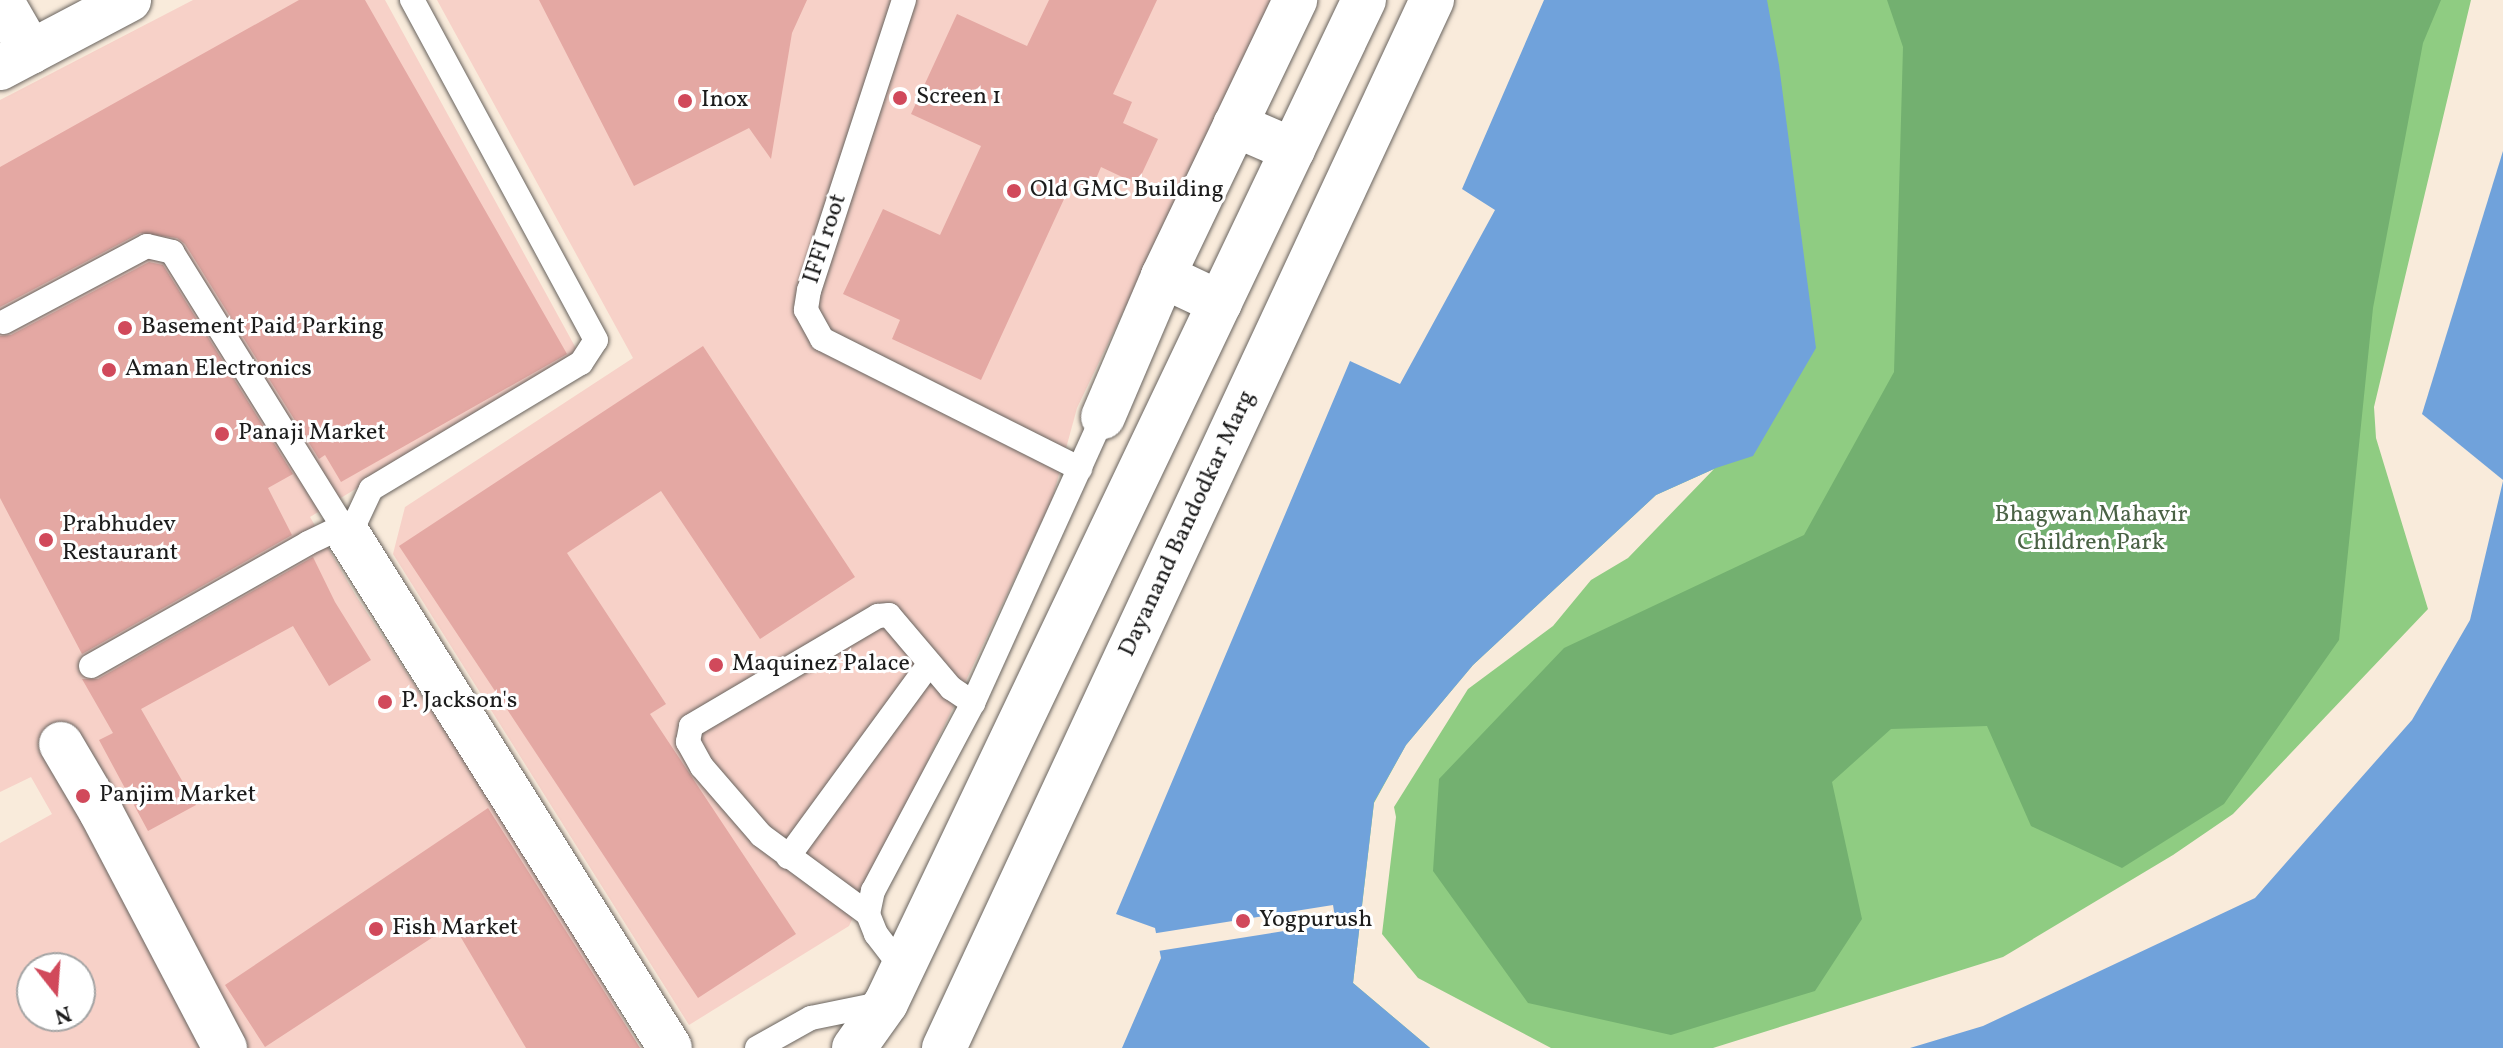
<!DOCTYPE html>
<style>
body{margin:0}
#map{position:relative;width:2503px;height:1048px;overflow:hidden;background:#f9ebdb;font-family:Vollkorn,serif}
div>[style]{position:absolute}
.built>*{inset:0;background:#f7d1c8}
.green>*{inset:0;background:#8fcc82}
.forest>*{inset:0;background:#73b070}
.water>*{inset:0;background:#70a2db}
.pier>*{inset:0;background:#f9ebdb;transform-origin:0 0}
.building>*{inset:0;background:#e4a8a3}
.roads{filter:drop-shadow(0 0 2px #69645f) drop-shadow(0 0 2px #69645f)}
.lane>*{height:24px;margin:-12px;padding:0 12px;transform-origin:12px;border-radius:12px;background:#fff}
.street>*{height:44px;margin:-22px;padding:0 22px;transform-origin:22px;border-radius:22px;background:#fff}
.secondary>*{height:44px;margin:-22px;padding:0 22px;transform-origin:22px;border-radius:22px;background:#fff}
.primary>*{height:44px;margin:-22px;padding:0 22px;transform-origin:22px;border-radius:22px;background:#fff}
.dots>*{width:22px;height:22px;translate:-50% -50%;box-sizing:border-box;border:4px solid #fff;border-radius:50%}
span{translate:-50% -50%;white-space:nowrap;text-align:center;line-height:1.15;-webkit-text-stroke:6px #fff;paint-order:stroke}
.poi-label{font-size:24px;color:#1c1c1c}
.left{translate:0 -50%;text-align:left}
.street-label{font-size:24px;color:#1c1c1c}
.park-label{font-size:24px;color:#4a6245}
.north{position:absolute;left:16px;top:952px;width:80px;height:80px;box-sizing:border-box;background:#fff;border:2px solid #a4a4a4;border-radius:50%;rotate:163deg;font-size:22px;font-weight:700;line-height:32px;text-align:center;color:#1c1c1c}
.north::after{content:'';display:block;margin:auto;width:28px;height:36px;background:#d1495b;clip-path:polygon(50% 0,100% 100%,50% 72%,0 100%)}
</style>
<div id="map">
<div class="built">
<div style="clip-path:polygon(evenodd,193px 0,385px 0,578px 352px,310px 517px,356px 596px,540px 875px,640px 1048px,0 1048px,0 843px,52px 814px,31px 777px,0 792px,0 100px,193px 0,32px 968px,80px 968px,80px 1016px,32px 1016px,32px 968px)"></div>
<div style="clip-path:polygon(437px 0,1273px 0,1077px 408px,1052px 500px,849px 926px,689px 1025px,393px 554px,405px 507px,633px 358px)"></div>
</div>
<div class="green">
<div style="clip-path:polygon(1661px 0,2471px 0,2374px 407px,2376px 438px,2428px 609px,2233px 814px,2173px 855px,2003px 957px,1713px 1048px,1551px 1048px,1418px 978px,1382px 934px,1396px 817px,1394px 807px,1468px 689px,1553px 626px,1591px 580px,1628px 558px,1714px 469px,1656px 495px,1473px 665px,1406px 745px,1374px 803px,1353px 983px,1430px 1048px,1233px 1048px)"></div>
</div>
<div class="forest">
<div style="clip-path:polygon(1887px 0,2441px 0,2423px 43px,2373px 308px,2339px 640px,2224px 804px,2122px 868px,2031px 826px,1987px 726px,1891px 729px,1832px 782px,1862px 919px,1815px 991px,1671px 1035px,1528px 1003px,1433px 871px,1439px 779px,1564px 648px,1804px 535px,1894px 372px,1903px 47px)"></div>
</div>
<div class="water">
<div style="clip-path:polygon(1544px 0,1767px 0,1779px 65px,1816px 348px,1753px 456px,1716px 468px,1656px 495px,1473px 665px,1406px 745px,1374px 802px,1353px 983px,1430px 1048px,1122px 1048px,1161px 958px,1155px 928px,1116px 914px,1350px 361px,1400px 384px,1495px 210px,1462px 189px)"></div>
<div style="clip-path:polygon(2503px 151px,2503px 480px,2422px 414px)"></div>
<div style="clip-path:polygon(2503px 481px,2503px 1048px,1910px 1048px,1983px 1026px,2255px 898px,2412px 720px,2470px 620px)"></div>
</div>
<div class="pier">
<div style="left:1333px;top:905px;width:18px;height:183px;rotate:81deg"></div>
</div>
<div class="building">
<div style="clip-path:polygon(299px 0,365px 0,567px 354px,341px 482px,325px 455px,319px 459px,185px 244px,177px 238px,140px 233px,0 307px,0 167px)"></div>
<div style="clip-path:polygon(539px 0,807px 0,792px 33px,771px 159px,749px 128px,634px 186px)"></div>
<div style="clip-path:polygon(1049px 0,1157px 0,1113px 94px,1132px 102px,1123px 123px,1158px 139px,1137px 184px,1101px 167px,1089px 195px,1070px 186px,981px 380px,892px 339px,900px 320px,843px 294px,883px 209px,940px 235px,981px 146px,911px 114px,957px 14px,1027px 46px)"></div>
<div style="clip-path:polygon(149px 262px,163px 265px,293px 474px,268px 488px,292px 535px,82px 654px,0 498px,0 336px,11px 335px)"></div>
<div style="clip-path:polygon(703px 346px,855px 577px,760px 639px,661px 491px,567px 553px,666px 704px,650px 714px,796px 934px,698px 998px,399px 546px)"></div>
<div style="clip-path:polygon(313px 557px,335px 602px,371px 660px,329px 686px,293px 626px,141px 709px,196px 805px,148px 831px,99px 740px,113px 733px,82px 679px,98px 679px)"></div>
<div style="clip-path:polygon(488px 808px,640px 1048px,526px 1048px,453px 924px,265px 1047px,225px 985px)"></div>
</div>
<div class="roads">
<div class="lane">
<div style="left:904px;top:0;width:305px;rotate:108.1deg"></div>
<div style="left:809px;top:290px;width:20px;rotate:99deg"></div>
<div style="left:806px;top:310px;width:33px;rotate:61deg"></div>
<div style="left:822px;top:339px;width:289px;rotate:26.7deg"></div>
<div style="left:4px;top:322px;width:162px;rotate:-28deg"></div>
<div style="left:147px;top:246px;width:26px;rotate:13deg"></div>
<div style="left:172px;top:252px;width:335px;rotate:58.1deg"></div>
<div style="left:349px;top:536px;width:52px;rotate:-64.9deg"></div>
<div style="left:371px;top:489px;width:245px;rotate:-31deg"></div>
<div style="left:581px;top:363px;width:27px;rotate:-57deg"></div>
<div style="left:596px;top:340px;width:387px;rotate:-118.4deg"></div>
<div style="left:91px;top:666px;width:249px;rotate:-29.5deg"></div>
<div style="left:308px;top:543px;width:53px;rotate:-25.6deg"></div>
<div style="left:788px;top:857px;width:239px;rotate:-53.8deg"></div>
<div style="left:868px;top:914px;width:133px;rotate:-143.6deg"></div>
<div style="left:761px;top:835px;width:90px;rotate:-130.9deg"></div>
<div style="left:702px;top:767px;width:29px;rotate:-119deg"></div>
<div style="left:688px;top:742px;width:16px;rotate:-79deg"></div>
<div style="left:691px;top:726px;width:217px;rotate:-30.5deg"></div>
<div style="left:878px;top:616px;width:11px;rotate:-5deg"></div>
<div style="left:889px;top:615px;width:96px;rotate:49.7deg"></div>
<div style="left:951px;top:688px;width:27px;rotate:34deg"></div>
<div style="left:902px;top:968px;width:43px;rotate:-127.4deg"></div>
<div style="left:876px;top:934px;width:22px;rotate:-112deg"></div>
<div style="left:868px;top:914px;width:24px;rotate:-78deg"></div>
<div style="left:873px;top:891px;width:213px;rotate:-62deg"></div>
<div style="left:973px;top:703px;width:314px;rotate:-65.6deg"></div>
<div style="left:757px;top:1048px;width:62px;rotate:-29.1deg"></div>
<div style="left:811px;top:1018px;width:76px;rotate:-11.5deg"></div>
</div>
<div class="street">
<div style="left:1px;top:0;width:60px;rotate:60deg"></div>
<div style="left:1103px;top:417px;width:153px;rotate:-66.9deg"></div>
<div style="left:1163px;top:276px;width:306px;rotate:-64.4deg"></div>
<div style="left:349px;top:536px;width:604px;rotate:57.91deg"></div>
<div style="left:61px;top:744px;width:79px;rotate:59.5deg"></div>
<div style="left:101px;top:812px;width:267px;rotate:62.3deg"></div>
</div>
<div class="secondary">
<div style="left:0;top:68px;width:146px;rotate:-27.8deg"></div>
<div style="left:1235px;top:125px;width:63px;rotate:23.3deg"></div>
<div style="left:1163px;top:276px;width:63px;rotate:25.3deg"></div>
</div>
<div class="primary">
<div style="left:854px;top:1048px;width:55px;rotate:-54.6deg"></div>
<div style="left:886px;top:1003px;width:1111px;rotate:-64.52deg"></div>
<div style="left:944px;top:1048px;width:1156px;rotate:-65.03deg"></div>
</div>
</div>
<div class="dots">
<div style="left:900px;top:98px;background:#d1495b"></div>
<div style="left:685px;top:101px;background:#d1495b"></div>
<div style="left:1014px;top:191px;background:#d1495b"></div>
<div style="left:125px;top:328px;background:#d1495b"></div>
<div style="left:109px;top:370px;background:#d1495b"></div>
<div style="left:222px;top:434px;background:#d1495b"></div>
<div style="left:46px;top:540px;background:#d1495b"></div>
<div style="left:716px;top:665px;background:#d1495b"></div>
<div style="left:385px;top:702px;background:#d1495b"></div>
<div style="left:83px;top:796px;background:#d1495b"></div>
<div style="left:1243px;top:921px;background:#d1495b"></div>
<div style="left:376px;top:929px;background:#d1495b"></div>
</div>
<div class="poi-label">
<span class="left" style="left:916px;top:98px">Screen 1</span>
<span class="left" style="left:701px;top:101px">Inox</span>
<span class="left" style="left:1030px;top:191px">Old GMC Building</span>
<span class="left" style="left:141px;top:328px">Basement Paid Parking</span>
<span class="left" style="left:125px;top:370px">Aman Electronics</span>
<span class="left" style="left:238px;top:434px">Panaji Market</span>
<span class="left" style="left:62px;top:540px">Prabhudev<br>Restaurant</span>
<span class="left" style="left:732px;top:665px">Maquinez Palace</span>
<span class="left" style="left:401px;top:702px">P. Jackson's</span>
<span class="left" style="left:99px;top:796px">Panjim Market</span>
<span class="left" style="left:1259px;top:921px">Yogpurush</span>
<span class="left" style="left:392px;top:929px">Fish Market</span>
</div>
<div class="street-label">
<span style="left:826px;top:239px;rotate:-72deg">IFFI root</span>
<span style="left:1188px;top:524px;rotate:-65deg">Dayanand Bandodkar Marg</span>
</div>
<div class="park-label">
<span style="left:2091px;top:530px">Bhagwan Mahavir<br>Children Park</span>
</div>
<div class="north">N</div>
</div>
